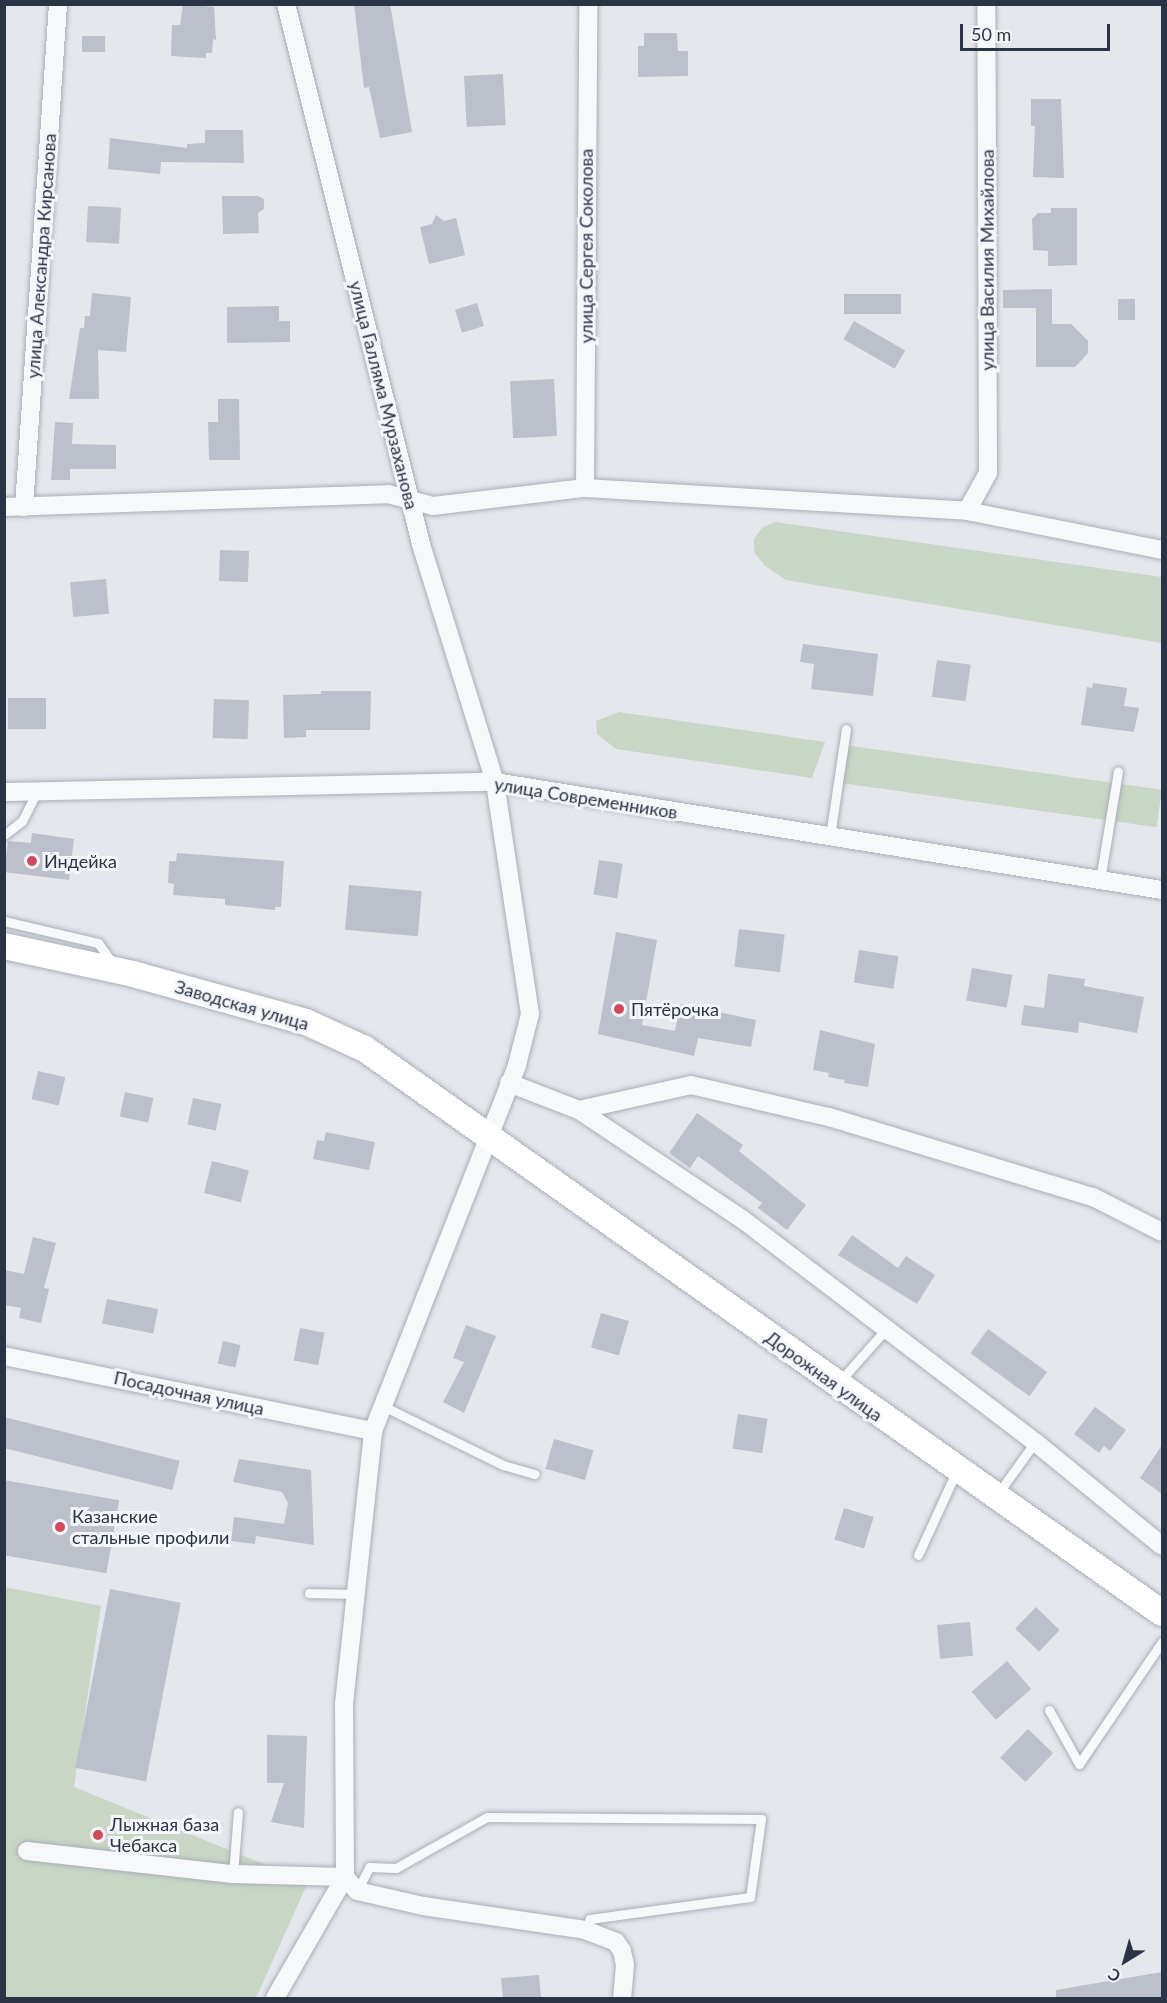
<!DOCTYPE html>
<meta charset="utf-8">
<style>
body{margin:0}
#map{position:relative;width:1167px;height:2003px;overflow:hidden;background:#e4e7ec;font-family:Lato,sans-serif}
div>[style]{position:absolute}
.green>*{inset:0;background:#c9d6c5;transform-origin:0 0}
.building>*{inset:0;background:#bbc0ca;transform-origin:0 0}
.roads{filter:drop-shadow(0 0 2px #a9aeb7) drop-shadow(0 0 2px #a9aeb7)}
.lane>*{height:9px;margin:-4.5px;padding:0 4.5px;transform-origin:4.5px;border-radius:4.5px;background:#f7f8fa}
.street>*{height:18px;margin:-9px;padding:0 9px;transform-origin:9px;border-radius:9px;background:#f7f8fa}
.secondary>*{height:26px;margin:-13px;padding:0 13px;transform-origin:13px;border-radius:13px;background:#fff}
.dots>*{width:16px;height:16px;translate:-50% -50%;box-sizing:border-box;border:3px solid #f4f6f9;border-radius:50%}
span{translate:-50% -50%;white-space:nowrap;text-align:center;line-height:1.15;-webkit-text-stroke:6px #f4f6f9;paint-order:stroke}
.street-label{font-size:18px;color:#2b3445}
.poi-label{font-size:18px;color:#2b3445}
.left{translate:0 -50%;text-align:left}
.frame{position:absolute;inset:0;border:6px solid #2b3445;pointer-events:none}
.north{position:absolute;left:1095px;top:1931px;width:60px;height:60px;-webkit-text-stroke:4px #f4f6f9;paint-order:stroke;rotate:217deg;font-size:16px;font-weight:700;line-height:24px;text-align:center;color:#2b3445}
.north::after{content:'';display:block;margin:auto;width:21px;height:27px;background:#2b3445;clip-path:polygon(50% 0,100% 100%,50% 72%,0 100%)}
.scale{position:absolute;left:960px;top:24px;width:150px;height:27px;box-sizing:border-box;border:3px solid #2b3445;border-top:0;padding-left:8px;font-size:18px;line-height:21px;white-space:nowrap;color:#2b3445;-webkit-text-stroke:4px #f4f6f9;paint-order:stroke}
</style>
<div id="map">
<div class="green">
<div style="clip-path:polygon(775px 522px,1162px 577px,1162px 643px,786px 580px,765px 566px,754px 552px,754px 539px,762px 528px)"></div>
<div style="clip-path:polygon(619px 712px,825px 742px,812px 778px,616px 749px,597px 734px,596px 721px)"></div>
<div style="left:844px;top:745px;width:321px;height:38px;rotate:8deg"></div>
<div style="clip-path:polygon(4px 1587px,101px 1606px,74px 1787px,308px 1882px,256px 1998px,5px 1998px)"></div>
</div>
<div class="building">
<div style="clip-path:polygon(183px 4px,214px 7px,216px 40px,213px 39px,212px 53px,206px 53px,206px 58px,171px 56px,172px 25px,180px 25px)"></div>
<div style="clip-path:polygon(354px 4px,390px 4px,412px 132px,380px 138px,369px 87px,364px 88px)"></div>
<div style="clip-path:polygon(644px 33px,677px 33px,678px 51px,688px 51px,688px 76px,638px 77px,638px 46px,644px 46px)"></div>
<div style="left:82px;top:36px;width:23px;height:16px"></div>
<div style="left:503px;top:74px;width:51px;height:39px;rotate:87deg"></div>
<div style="clip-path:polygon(1031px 99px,1061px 99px,1064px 178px,1033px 177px,1035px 126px,1031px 126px)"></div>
<div style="clip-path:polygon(205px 130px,243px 130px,244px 163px,161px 162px,160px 174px,108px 169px,110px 138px,187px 148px,187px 144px,205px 143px)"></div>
<div style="clip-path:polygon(222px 196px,258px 196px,264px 199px,264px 209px,258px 213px,259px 233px,223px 234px)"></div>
<div style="left:88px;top:206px;width:33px;height:36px;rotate:3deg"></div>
<div style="clip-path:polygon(1051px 208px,1077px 208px,1077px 265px,1048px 266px,1048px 251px,1033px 250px,1032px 219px,1038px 213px,1051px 213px)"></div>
<div style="clip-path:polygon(436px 215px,444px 221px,456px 218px,465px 255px,429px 264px,420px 227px,432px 224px)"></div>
<div style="clip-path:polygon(1052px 289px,1052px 324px,1071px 324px,1088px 341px,1088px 353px,1075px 367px,1036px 367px,1036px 308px,1003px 308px,1003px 290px)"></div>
<div style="clip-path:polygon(92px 293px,131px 297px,126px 352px,98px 350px,99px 399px,69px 399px,80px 328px,84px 328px,85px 316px,90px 316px)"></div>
<div style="left:844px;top:294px;width:57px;height:20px"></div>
<div style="left:1118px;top:299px;width:17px;height:21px"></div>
<div style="left:477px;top:303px;width:24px;height:23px;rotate:73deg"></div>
<div style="clip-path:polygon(279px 306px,279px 321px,290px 321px,290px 342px,227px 343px,227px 307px)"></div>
<div style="left:854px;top:321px;width:59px;height:21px;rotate:30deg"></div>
<div style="left:554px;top:379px;width:57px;height:44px;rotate:87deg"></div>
<div style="clip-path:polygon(218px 399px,239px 399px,240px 460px,209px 460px,208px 422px,218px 422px)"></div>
<div style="clip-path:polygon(55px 422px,73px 423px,72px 444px,116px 445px,116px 469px,70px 469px,70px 480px,51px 480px)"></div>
<div style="left:220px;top:550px;width:29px;height:31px;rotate:2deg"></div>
<div style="left:106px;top:579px;width:35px;height:36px;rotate:85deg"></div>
<div style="clip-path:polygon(803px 644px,878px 654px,873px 696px,811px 689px,814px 664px,800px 662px)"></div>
<div style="left:937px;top:660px;width:34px;height:37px;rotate:8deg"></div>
<div style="clip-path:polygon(1093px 683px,1127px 688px,1124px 706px,1139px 708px,1134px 732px,1081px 725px,1087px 687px,1092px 688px)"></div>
<div style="clip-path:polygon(321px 691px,371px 691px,370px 730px,306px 730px,306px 737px,284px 738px,283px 695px,321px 694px)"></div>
<div style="left:8px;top:698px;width:38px;height:31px"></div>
<div style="left:214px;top:699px;width:35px;height:39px;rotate:2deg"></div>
<div style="clip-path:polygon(32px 833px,74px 839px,69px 880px,4px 872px,8px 841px,31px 843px)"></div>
<div style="clip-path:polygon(177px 853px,284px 861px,281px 907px,275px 907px,275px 910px,225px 905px,225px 899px,173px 895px,174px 884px,168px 883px,169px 861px,176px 861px)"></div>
<div style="left:599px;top:860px;width:24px;height:35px;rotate:9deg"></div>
<div style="left:349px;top:885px;width:73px;height:45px;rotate:5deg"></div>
<div style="left:739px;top:929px;width:46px;height:38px;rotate:7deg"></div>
<div style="clip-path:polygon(616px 932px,657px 940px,642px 1025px,675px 1031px,680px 1004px,704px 1009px,756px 1020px,751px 1047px,698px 1038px,694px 1056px,598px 1034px)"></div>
<div style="left:859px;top:950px;width:40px;height:33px;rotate:9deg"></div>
<div style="left:972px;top:968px;width:41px;height:33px;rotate:10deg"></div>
<div style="clip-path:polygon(1048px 974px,1085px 979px,1084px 986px,1144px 997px,1137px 1033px,1079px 1022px,1078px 1033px,1021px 1025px,1024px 1005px,1044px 1008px)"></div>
<div style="clip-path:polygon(820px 1030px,875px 1044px,868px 1087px,844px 1083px,845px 1080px,828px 1077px,829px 1073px,813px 1070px)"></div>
<div style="left:38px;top:1071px;width:28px;height:29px;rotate:13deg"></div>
<div style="left:125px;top:1092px;width:29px;height:25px;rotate:12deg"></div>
<div style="left:193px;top:1098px;width:29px;height:27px;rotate:12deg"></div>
<div style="clip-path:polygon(697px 1113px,743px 1145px,739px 1151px,806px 1205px,787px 1230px,758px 1208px,762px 1203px,698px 1156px,690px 1168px,669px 1153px)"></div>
<div style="clip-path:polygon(326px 1132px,375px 1142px,369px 1170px,313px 1159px,317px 1140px,324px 1141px)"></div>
<div style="left:212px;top:1161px;width:38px;height:33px;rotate:14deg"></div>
<div style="clip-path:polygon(852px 1235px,898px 1268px,906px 1256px,935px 1275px,917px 1304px,838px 1255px)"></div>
<div style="clip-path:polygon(33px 1237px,56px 1243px,44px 1288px,49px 1289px,41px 1323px,19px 1318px,21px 1308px,4px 1305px,4px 1270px,24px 1274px)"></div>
<div style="left:107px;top:1299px;width:52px;height:25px;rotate:11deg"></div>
<div style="left:601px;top:1313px;width:29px;height:36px;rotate:16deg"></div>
<div style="clip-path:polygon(466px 1325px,496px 1336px,464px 1413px,443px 1402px,464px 1362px,453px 1358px)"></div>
<div style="left:300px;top:1328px;width:25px;height:33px;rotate:11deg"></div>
<div style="left:988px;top:1329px;width:73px;height:30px;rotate:36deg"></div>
<div style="left:223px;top:1341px;width:18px;height:23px;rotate:13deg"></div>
<div style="clip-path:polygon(1095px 1407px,1126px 1430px,1110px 1451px,1104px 1446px,1099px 1453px,1074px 1434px)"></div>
<div style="left:738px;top:1414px;width:30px;height:35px;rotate:9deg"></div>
<div style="left:4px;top:1417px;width:181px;height:30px;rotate:14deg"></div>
<div style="left:554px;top:1439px;width:41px;height:31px;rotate:16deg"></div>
<div style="clip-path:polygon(1162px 1445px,1162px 1494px,1140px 1478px)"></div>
<div style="clip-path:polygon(239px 1459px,311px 1470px,314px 1545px,256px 1536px,255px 1544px,231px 1541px,234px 1517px,284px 1524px,288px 1503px,282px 1492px,233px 1482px)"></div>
<div style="left:4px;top:1480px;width:117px;height:74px;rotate:10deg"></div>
<div style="left:844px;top:1508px;width:31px;height:33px;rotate:17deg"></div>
<div style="left:110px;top:1589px;width:72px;height:182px;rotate:11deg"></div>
<div style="left:1036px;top:1607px;width:33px;height:30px;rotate:44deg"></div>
<div style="left:970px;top:1622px;width:34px;height:33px;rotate:85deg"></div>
<div style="left:1007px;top:1661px;width:37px;height:47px;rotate:49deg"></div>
<div style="left:1028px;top:1729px;width:35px;height:40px;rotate:44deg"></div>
<div style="clip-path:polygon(267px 1735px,307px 1736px,304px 1828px,271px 1822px,284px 1783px,267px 1783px)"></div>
<div style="clip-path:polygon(1162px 1972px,1162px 1998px,1056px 1998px,1056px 1990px)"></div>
<div style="clip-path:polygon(539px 1975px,541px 1998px,503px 1998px,501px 1978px)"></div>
</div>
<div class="roads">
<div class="lane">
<div style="left:4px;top:835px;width:23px;rotate:-38deg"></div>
<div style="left:22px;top:821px;width:35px;rotate:-63deg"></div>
<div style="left:830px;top:836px;width:108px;rotate:-81.5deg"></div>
<div style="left:1100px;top:880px;width:110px;rotate:-80.6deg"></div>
<div style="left:4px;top:921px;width:97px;rotate:13.2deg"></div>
<div style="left:98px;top:943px;width:26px;rotate:54deg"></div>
<div style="left:840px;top:1381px;width:71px;rotate:-48.4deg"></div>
<div style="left:383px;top:1406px;width:134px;rotate:26.2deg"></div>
<div style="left:503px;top:1465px;width:33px;rotate:16deg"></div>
<div style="left:997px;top:1495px;width:65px;rotate:-54.4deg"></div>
<div style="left:918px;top:1555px;width:94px;rotate:-65.4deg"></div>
<div style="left:309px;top:1593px;width:47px;rotate:1.2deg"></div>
<div style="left:1049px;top:1710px;width:62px;rotate:60.9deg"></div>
<div style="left:1079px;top:1764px;width:148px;rotate:-55.8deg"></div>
<div style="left:233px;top:1874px;width:62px;rotate:-85.4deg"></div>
<div style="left:357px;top:1891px;width:27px;rotate:-63deg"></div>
<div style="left:369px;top:1867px;width:27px;rotate:2deg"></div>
<div style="left:396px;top:1868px;width:104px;rotate:-29.3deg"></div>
<div style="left:487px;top:1817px;width:274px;rotate:0.4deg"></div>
<div style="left:761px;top:1819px;width:79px;rotate:98deg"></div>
<div style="left:750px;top:1897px;width:162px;rotate:172.2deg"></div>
<div style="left:590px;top:1919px;width:12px;rotate:114deg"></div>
</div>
<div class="street">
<div style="left:585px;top:488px;width:484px;rotate:-89.6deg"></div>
<div style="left:4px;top:507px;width:384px;rotate:-1.9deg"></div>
<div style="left:388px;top:494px;width:47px;rotate:14.9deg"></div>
<div style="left:433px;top:506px;width:153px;rotate:-6.8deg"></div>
<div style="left:585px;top:488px;width:383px;rotate:3.4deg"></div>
<div style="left:967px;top:511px;width:199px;rotate:11.3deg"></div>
<div style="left:24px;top:507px;width:504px;rotate:-86.13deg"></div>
<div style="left:967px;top:511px;width:43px;rotate:-61.1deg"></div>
<div style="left:988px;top:473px;width:469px;rotate:-90.2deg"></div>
<div style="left:4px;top:792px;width:491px;rotate:-1.2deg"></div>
<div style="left:495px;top:782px;width:676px;rotate:9.2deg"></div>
<div style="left:509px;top:1083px;width:75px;rotate:21.1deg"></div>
<div style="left:579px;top:1110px;width:196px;rotate:33.8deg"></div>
<div style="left:742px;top:1219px;width:368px;rotate:37.3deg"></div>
<div style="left:1035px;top:1442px;width:164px;rotate:39.3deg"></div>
<div style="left:579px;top:1110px;width:115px;rotate:-12.6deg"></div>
<div style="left:691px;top:1085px;width:142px;rotate:13.1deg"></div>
<div style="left:829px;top:1117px;width:276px;rotate:16.9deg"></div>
<div style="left:1093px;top:1197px;width:77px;rotate:26.9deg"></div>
<div style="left:4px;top:1356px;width:377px;rotate:11.5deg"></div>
<div style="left:27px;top:1851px;width:207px;rotate:6.4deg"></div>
<div style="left:233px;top:1874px;width:112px;rotate:1.5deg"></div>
<div style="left:345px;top:1877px;width:18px;rotate:49deg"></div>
<div style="left:357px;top:1891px;width:68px;rotate:12.8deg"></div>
<div style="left:423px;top:1906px;width:164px;rotate:8.4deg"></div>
<div style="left:585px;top:1930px;width:33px;rotate:21deg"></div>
<div style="left:616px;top:1942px;width:11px;rotate:56deg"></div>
<div style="left:622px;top:1951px;width:14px;rotate:78deg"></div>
<div style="left:625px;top:1965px;width:33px;rotate:95deg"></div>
<div style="left:275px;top:1998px;width:140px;rotate:-60deg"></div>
<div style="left:345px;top:1877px;width:173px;rotate:-90.3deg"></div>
<div style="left:344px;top:1704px;width:275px;rotate:-83.9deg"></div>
<div style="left:373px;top:1431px;width:393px;rotate:-68.5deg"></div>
<div style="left:517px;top:1065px;width:53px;rotate:-75.7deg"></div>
<div style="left:530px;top:1014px;width:235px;rotate:-98.6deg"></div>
<div style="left:495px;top:782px;width:249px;rotate:-107.3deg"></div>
<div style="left:421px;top:544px;width:557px;rotate:-104.04deg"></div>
</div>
<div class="secondary">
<div style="left:4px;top:946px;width:132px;rotate:12.2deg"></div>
<div style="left:133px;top:974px;width:180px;rotate:15.5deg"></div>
<div style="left:306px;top:1022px;width:65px;rotate:24.6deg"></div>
<div style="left:365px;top:1049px;width:976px;rotate:35.29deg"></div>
</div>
</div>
<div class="dots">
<div style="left:32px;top:861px;background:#d1495b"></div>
<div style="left:619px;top:1009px;background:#d1495b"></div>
<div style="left:60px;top:1527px;background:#d1495b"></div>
<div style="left:98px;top:1835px;background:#d1495b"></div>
</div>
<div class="street-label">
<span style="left:586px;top:246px;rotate:-90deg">улица Сергея Соколова</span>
<span style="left:41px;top:256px;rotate:-86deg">улица Александра Кирсанова</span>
<span style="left:987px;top:260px;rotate:-90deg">улица Василия Михайлова</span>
<span style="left:384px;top:395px;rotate:76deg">улица Галляма Мурзаханова</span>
<span style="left:586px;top:798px;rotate:9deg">улица Современников</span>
<span style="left:242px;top:1005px;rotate:16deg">Заводская улица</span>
<span style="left:824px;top:1376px;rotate:36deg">Дорожная улица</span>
<span style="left:189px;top:1393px;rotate:12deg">Посадочная улица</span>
</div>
<div class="poi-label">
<span class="left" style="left:44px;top:861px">Индейка</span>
<span class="left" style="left:631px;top:1009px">Пятёрочка</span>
<span class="left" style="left:72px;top:1527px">Казанские<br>стальные профили</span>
<span class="left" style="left:110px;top:1835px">Лыжная база<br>Чебакса</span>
</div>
<div class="frame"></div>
<div class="north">С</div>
<div class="scale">50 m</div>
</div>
